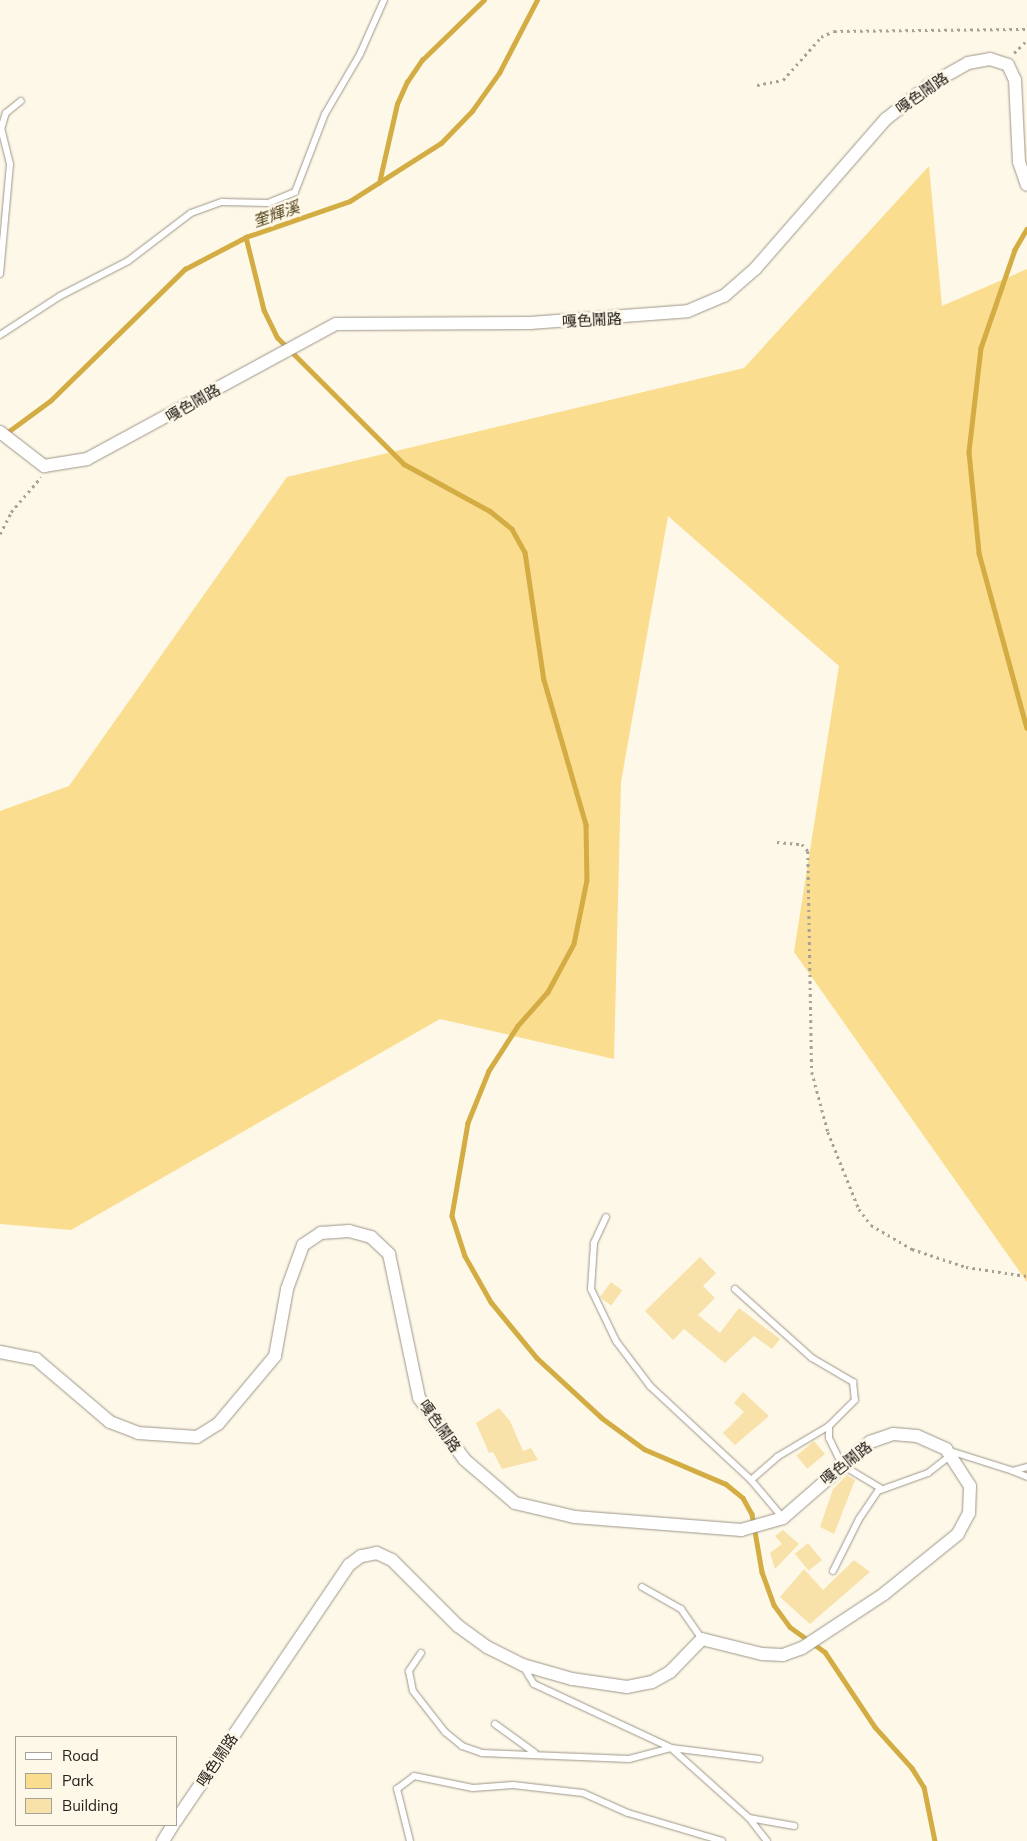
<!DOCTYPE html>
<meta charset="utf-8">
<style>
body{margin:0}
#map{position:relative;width:1027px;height:1841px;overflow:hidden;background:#fef8e9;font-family:Mulish,"Noto Sans TC",sans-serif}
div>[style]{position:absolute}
.green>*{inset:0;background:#fbdd90}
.stream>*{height:4.5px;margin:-2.25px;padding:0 2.25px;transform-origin:2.25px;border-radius:2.25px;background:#d3ad43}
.building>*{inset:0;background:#f9e2a9;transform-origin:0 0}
.path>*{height:2.5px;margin-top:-1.25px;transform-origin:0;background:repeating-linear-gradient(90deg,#a7a297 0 2.5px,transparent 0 6.5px)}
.roads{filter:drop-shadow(0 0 1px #9c9688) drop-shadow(0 0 1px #9c9688)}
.service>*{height:6px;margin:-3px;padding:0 3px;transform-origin:3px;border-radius:3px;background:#fff}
.minor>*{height:12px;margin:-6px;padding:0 6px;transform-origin:6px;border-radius:6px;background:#fff}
span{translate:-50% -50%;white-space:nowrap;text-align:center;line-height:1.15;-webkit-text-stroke:5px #fef8e9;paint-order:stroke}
.street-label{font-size:15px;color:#25221d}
.water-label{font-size:16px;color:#524217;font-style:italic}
.legend{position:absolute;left:15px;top:1736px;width:162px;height:90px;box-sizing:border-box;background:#fef8e9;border:1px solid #a7a297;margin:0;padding:6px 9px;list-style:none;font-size:15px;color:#25221d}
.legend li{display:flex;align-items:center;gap:10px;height:25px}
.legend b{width:25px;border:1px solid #a7a297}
</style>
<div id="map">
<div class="green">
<div style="clip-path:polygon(929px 166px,942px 306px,1027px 269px,1027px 1282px,794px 952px,839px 666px,668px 516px,621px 782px,614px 1059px,440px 1019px,71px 1230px,0 1224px,0 811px,69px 786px,287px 477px,744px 368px)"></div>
</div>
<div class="stream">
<div style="left:379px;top:183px;width:81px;rotate:-77.2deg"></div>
<div style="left:397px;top:104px;width:24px;rotate:-66deg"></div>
<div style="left:407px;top:82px;width:27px;rotate:-56deg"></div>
<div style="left:422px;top:60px;width:86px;rotate:-44.1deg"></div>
<div style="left:1027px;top:229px;width:24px;rotate:120deg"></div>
<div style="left:1015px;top:250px;width:104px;rotate:109.1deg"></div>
<div style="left:981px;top:348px;width:105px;rotate:96.6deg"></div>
<div style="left:969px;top:452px;width:101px;rotate:84.3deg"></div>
<div style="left:979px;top:553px;width:181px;rotate:74.7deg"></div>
<div style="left:246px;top:237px;width:75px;rotate:76.1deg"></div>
<div style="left:264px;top:310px;width:30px;rotate:64deg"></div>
<div style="left:277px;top:337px;width:180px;rotate:45deg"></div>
<div style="left:404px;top:464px;width:98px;rotate:28.7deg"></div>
<div style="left:490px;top:511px;width:28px;rotate:39deg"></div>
<div style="left:512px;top:529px;width:26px;rotate:61deg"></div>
<div style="left:525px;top:552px;width:129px;rotate:81.6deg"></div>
<div style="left:544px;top:680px;width:151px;rotate:73.8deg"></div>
<div style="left:586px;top:825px;width:55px;rotate:89deg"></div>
<div style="left:587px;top:880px;width:65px;rotate:101.5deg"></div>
<div style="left:574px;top:944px;width:55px;rotate:118.4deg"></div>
<div style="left:548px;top:992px;width:45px;rotate:131.4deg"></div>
<div style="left:518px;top:1026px;width:54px;rotate:122.8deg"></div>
<div style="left:489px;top:1071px;width:56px;rotate:112deg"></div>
<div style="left:468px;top:1123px;width:94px;rotate:99.8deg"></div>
<div style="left:452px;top:1216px;width:42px;rotate:72deg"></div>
<div style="left:465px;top:1256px;width:53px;rotate:60.5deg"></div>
<div style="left:491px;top:1302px;width:72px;rotate:50.6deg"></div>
<div style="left:537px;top:1358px;width:88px;rotate:42.7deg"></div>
<div style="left:602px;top:1418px;width:52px;rotate:36.4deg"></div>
<div style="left:644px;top:1449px;width:89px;rotate:23.1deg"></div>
<div style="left:726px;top:1484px;width:22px;rotate:39deg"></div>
<div style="left:743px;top:1498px;width:18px;rotate:61deg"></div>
<div style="left:752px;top:1514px;width:59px;rotate:80.2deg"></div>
<div style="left:762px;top:1572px;width:35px;rotate:70deg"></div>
<div style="left:774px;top:1605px;width:27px;rotate:54deg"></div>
<div style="left:790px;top:1627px;width:43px;rotate:35.5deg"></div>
<div style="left:825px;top:1652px;width:90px;rotate:56.3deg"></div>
<div style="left:875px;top:1727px;width:55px;rotate:47.9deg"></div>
<div style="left:912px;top:1768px;width:22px;rotate:58deg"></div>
<div style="left:924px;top:1787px;width:55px;rotate:78.5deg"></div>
<div style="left:5px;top:434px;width:56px;rotate:-36.3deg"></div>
<div style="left:50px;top:401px;width:189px;rotate:-44.4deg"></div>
<div style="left:185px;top:269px;width:69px;rotate:-27.7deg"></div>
<div style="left:246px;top:237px;width:110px;rotate:-19.1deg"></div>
<div style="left:350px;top:201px;width:108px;rotate:-32.5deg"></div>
<div style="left:441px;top:143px;width:45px;rotate:-45.9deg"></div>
<div style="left:472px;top:111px;width:47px;rotate:-54.6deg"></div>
<div style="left:499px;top:73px;width:82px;rotate:-62.5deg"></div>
</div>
<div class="building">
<div style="clip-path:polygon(700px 1257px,716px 1273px,703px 1286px,715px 1298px,698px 1315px,720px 1333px,739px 1308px,780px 1339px,772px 1349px,754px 1336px,725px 1363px,684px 1329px,673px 1340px,645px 1311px)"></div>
<div style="left:611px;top:1282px;width:14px;height:19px;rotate:36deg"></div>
<div style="clip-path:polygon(743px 1392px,769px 1416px,735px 1445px,723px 1433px,744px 1412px,734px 1403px)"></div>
<div style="clip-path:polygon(499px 1408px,510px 1421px,523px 1451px,531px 1448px,538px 1460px,502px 1469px,493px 1452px,489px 1453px,476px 1423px)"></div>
<div style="left:814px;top:1441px;width:17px;height:23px;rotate:50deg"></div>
<div style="clip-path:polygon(847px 1475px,855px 1480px,834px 1534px,820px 1527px,833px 1489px)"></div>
<div style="clip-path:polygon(783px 1530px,799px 1544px,775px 1569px,770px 1553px,782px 1544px,775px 1536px)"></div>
<div style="left:808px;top:1543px;width:22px;height:17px;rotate:51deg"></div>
<div style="clip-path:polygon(854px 1560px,870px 1572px,810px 1624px,780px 1597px,804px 1569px,823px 1590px)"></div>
</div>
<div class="path">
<div style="left:1014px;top:53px;width:18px;rotate:-45deg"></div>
<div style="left:757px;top:85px;width:26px;rotate:-11deg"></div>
<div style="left:783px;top:80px;width:57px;rotate:-48.5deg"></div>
<div style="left:821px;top:37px;width:14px;rotate:-25deg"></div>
<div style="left:834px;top:31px;width:193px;rotate:-0.6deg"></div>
<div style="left:0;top:534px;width:25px;rotate:-63deg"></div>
<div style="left:11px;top:512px;width:46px;rotate:-49.4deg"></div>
<div style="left:777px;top:842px;width:25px;rotate:5deg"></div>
<div style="left:802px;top:844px;width:9px;rotate:49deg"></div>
<div style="left:808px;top:851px;width:221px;rotate:89deg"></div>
<div style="left:812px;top:1072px;width:62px;rotate:75.1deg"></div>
<div style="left:828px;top:1132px;width:83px;rotate:68.1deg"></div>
<div style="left:859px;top:1209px;width:20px;rotate:53deg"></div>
<div style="left:871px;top:1225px;width:48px;rotate:30.3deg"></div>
<div style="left:912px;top:1249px;width:57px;rotate:18.4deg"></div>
<div style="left:966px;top:1267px;width:62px;rotate:8.4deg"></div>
</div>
<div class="roads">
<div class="service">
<div style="left:0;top:274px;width:110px;rotate:-84.8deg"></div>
<div style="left:10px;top:164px;width:36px;rotate:-104deg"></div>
<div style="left:1px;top:129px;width:17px;rotate:-73deg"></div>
<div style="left:6px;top:113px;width:19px;rotate:-39deg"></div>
<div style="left:0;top:335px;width:72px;rotate:-33deg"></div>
<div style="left:60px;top:296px;width:76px;rotate:-27.2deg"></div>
<div style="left:128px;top:261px;width:79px;rotate:-37.3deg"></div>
<div style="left:191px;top:213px;width:33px;rotate:-20deg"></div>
<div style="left:222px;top:202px;width:46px;rotate:1.2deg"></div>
<div style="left:268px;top:203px;width:29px;rotate:-22deg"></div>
<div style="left:295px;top:192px;width:84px;rotate:-69deg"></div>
<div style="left:325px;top:114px;width:69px;rotate:-59.7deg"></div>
<div style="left:360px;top:54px;width:59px;rotate:-66deg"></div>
<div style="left:606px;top:1217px;width:29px;rotate:115deg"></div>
<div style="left:594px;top:1243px;width:46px;rotate:93.7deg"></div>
<div style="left:591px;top:1289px;width:58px;rotate:64.3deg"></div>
<div style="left:616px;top:1341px;width:56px;rotate:52.9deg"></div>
<div style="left:650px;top:1386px;width:138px;rotate:42.9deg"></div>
<div style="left:751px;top:1480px;width:50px;rotate:49.9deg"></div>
<div style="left:735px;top:1289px;width:103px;rotate:41.9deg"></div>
<div style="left:812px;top:1358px;width:48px;rotate:30.3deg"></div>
<div style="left:853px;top:1382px;width:18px;rotate:84deg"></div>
<div style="left:855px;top:1400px;width:37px;rotate:135deg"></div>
<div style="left:829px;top:1426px;width:12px;rotate:90deg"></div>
<div style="left:829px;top:1438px;width:30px;rotate:64deg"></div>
<div style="left:842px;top:1465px;width:47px;rotate:31deg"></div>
<div style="left:950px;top:1451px;width:66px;rotate:17.6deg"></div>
<div style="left:1013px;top:1471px;width:15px;rotate:-16deg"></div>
<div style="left:1013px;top:1471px;width:15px;rotate:23deg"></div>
<div style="left:751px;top:1480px;width:35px;rotate:-41deg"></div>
<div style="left:777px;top:1457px;width:61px;rotate:-30.8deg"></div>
<div style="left:833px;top:1571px;width:58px;rotate:-63.4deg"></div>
<div style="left:859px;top:1519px;width:34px;rotate:-56deg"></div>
<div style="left:878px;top:1491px;width:53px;rotate:-19.8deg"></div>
<div style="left:928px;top:1473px;width:29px;rotate:-38deg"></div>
<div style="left:642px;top:1587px;width:45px;rotate:29.4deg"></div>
<div style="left:681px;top:1609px;width:37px;rotate:55deg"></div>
<div style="left:421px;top:1653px;width:22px;rotate:124deg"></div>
<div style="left:409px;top:1671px;width:20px;rotate:79deg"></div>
<div style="left:413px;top:1691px;width:52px;rotate:52deg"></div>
<div style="left:445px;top:1732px;width:22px;rotate:39deg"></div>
<div style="left:462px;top:1746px;width:21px;rotate:19deg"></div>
<div style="left:482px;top:1753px;width:147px;rotate:2.3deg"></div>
<div style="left:629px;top:1759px;width:43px;rotate:-14.7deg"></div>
<div style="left:671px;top:1748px;width:89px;rotate:7.1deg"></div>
<div style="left:523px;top:1666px;width:21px;rotate:59deg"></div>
<div style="left:534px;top:1684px;width:151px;rotate:25deg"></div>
<div style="left:671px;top:1748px;width:105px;rotate:41.9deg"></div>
<div style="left:749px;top:1818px;width:29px;rotate:52deg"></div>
<div style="left:495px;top:1724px;width:49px;rotate:35.9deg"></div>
<div style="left:749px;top:1818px;width:46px;rotate:10.1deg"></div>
<div style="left:410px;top:1841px;width:54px;rotate:-104deg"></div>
<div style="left:397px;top:1789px;width:21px;rotate:-37deg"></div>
<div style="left:414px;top:1776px;width:60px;rotate:11.5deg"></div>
<div style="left:473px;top:1788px;width:40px;rotate:-4.3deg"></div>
<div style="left:513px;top:1785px;width:70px;rotate:6.5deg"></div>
<div style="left:583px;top:1793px;width:49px;rotate:24deg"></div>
<div style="left:628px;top:1813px;width:98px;rotate:16.6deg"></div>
</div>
<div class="minor">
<div style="left:0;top:432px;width:56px;rotate:37.7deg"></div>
<div style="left:44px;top:466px;width:44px;rotate:-9.2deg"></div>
<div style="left:87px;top:459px;width:283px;rotate:-28.5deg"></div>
<div style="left:336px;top:324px;width:194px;rotate:-0.3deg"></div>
<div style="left:530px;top:323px;width:158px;rotate:-4.3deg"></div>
<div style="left:688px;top:311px;width:39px;rotate:-23deg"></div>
<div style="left:724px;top:296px;width:41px;rotate:-41.1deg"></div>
<div style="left:755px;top:269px;width:199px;rotate:-48.9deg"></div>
<div style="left:886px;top:119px;width:55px;rotate:-38.3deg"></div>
<div style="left:929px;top:85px;width:45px;rotate:-29.4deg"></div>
<div style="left:968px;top:63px;width:22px;rotate:-10deg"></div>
<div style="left:990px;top:59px;width:19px;rotate:18deg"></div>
<div style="left:1008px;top:65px;width:17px;rotate:65deg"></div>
<div style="left:1015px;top:80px;width:82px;rotate:87.2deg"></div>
<div style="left:1019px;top:162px;width:24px;rotate:71deg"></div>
<div style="left:0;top:1352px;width:37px;rotate:11deg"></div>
<div style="left:36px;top:1359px;width:97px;rotate:40.4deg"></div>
<div style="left:110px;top:1422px;width:30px;rotate:21deg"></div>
<div style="left:138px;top:1433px;width:59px;rotate:3.9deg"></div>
<div style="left:197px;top:1437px;width:25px;rotate:-32deg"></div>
<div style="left:218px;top:1424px;width:89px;rotate:-50deg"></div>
<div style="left:275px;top:1356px;width:68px;rotate:-79.8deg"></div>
<div style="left:287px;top:1289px;width:47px;rotate:-70deg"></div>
<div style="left:303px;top:1245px;width:22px;rotate:-34deg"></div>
<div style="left:321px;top:1233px;width:28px;rotate:-4deg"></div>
<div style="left:349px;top:1231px;width:23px;rotate:15deg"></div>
<div style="left:371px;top:1237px;width:25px;rotate:43deg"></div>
<div style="left:389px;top:1254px;width:147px;rotate:78.2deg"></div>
<div style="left:419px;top:1398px;width:77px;rotate:53.4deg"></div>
<div style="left:465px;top:1460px;width:66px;rotate:40.7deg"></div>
<div style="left:515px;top:1503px;width:62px;rotate:13.1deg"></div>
<div style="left:575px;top:1517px;width:167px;rotate:4.5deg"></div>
<div style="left:741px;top:1530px;width:44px;rotate:-15.9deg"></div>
<div style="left:783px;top:1518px;width:116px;rotate:-41.1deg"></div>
<div style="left:870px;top:1442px;width:24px;rotate:-19deg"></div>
<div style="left:893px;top:1434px;width:24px;rotate:5deg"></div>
<div style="left:917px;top:1436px;width:32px;rotate:24deg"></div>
<div style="left:946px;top:1449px;width:44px;rotate:57deg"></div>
<div style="left:970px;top:1486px;width:27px;rotate:92deg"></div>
<div style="left:969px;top:1513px;width:24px;rotate:118deg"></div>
<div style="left:958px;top:1534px;width:95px;rotate:141deg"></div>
<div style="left:884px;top:1594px;width:98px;rotate:146.6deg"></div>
<div style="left:802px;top:1648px;width:20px;rotate:160deg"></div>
<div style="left:783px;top:1655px;width:21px;rotate:-177deg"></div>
<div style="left:762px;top:1654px;width:62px;rotate:-166deg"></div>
<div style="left:702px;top:1639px;width:46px;rotate:134.1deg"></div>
<div style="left:670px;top:1672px;width:21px;rotate:151deg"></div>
<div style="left:652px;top:1682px;width:25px;rotate:169deg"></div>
<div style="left:627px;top:1687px;width:56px;rotate:-171.7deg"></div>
<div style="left:572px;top:1679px;width:51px;rotate:-164.1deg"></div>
<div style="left:523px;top:1665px;width:40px;rotate:-153.4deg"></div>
<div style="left:487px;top:1647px;width:36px;rotate:-144deg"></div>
<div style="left:458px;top:1626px;width:93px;rotate:-135deg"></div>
<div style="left:392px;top:1560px;width:17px;rotate:-155deg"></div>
<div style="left:377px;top:1553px;width:16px;rotate:169deg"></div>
<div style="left:361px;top:1556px;width:15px;rotate:143deg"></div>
<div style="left:349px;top:1565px;width:309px;rotate:124.1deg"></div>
<div style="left:163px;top:1841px;width:19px;rotate:-58deg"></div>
</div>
</div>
<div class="street-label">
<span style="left:922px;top:93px;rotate:-35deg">嘎色鬧路</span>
<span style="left:592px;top:320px;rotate:-3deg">嘎色鬧路</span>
<span style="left:193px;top:403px;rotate:-30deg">嘎色鬧路</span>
<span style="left:440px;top:1426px;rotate:55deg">嘎色鬧路</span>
<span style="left:846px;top:1463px;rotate:-38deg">嘎色鬧路</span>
<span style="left:217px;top:1760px;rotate:-56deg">嘎色鬧路</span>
</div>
<div class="water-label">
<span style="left:276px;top:214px;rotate:-19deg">奎輝溪</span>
</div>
<ul class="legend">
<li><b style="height:6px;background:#fff"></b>Road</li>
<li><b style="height:14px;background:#fbdd90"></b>Park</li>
<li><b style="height:14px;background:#f9e2a9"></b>Building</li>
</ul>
</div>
